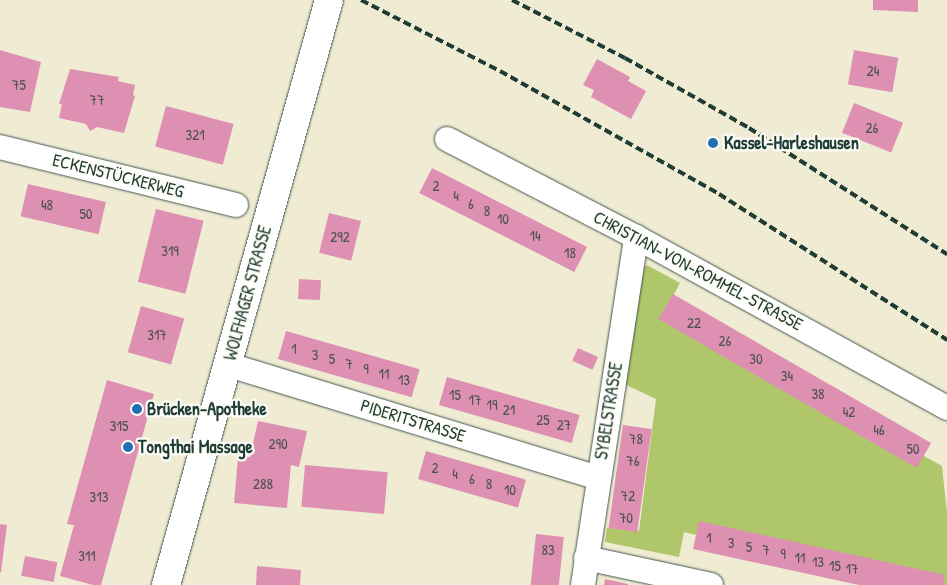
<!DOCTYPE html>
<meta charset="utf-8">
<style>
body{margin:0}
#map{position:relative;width:947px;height:585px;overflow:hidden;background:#f0ebd3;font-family:"Patrick Hand",sans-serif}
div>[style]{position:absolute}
.green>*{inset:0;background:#b0c66a}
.building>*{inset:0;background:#dd90b2;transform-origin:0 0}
.roads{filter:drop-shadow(0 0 1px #3e574c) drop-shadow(0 0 1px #3e574c)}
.minor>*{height:24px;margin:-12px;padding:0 12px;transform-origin:12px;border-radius:12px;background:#fff}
.primary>*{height:28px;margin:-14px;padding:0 14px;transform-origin:14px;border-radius:14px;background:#fff}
.rail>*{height:4px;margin-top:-2px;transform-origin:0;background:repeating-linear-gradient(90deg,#1f3d34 0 8px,transparent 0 12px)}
.dots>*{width:14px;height:14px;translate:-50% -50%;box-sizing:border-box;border:2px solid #fdfcf7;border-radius:50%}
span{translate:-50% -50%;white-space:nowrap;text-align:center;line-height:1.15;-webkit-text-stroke:4.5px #fdfcf7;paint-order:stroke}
.number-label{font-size:15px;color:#4e5254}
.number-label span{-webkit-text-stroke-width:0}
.poi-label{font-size:18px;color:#1f3d34;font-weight:700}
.left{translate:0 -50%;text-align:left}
.street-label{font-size:18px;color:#1f3d34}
</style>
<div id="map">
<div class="green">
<div style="clip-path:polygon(647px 265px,680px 283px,664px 313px,942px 466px,947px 513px,947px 585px,902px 585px,684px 532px,679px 557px,605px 542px,607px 528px,639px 531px,656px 399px,624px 384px,641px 270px)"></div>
</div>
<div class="building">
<div style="clip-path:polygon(873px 0,918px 0,918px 12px,873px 10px)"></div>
<div style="clip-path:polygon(0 50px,41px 62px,30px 112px,0 107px)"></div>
<div style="left:854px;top:50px;width:45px;height:35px;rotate:10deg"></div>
<div style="clip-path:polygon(597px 59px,630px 77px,628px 81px,646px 91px,631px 119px,591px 97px,594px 90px,583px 85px)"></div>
<div style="clip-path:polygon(70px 69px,119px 77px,118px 81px,135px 85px,133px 95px,135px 96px,124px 133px,97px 127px,90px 131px,86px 124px,59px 118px,62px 104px,59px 104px)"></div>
<div style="left:854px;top:103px;width:53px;height:32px;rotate:22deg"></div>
<div style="left:166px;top:106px;width:70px;height:42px;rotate:15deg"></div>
<div style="left:432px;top:168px;width:174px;height:28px;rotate:27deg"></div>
<div style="left:28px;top:184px;width:80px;height:33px;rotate:13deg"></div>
<div style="left:156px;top:209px;width:49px;height:75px;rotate:14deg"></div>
<div style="left:329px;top:213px;width:33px;height:41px;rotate:14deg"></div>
<div style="left:299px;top:279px;width:22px;height:20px;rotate:3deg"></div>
<div style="left:673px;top:294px;width:298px;height:29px;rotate:30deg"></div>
<div style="left:141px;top:306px;width:45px;height:48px;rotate:16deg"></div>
<div style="left:286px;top:331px;width:139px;height:29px;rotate:16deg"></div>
<div style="left:578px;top:348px;width:22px;height:14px;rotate:24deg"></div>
<div style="left:447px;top:377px;width:138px;height:29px;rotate:16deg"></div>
<div style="clip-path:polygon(107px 380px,154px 394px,101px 585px,93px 585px,60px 576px,74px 525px,67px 524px)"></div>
<div style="clip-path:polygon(258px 421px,307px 431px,299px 467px,291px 465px,287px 508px,234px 503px,238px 458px,250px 457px)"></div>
<div style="left:623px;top:425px;width:29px;height:104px;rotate:8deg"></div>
<div style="left:426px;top:451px;width:104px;height:29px;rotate:16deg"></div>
<div style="left:305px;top:465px;width:83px;height:42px;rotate:5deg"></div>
<div style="clip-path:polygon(699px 521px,945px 575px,943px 585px,859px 585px,693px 549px)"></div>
<div style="clip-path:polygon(0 524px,7px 525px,1px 572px,0 572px)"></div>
<div style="left:536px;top:534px;width:28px;height:51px;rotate:6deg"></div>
<div style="left:25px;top:556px;width:33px;height:20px;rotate:11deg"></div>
<div style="clip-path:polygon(257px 566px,301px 570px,300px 585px,256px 585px)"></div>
<div style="clip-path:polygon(605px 579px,628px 584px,628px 585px,604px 585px)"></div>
</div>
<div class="roads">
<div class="minor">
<div style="left:447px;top:139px;width:213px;rotate:27.4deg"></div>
<div style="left:636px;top:237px;width:355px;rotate:28.8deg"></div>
<div style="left:0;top:147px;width:243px;rotate:13.8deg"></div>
<div style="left:229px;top:365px;width:386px;rotate:17deg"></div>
<div style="left:586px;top:558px;width:128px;rotate:12.2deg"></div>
<div style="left:583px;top:585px;width:352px;rotate:-81.3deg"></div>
</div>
<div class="primary">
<div style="left:166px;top:585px;width:607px;rotate:-74.43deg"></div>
</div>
</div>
<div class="rail">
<div style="left:361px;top:0;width:156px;rotate:27.1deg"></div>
<div style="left:500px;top:71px;width:251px;rotate:29.3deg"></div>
<div style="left:719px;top:194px;width:271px;rotate:32.6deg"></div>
<div style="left:512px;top:0;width:127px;rotate:27.2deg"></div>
<div style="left:625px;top:58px;width:142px;rotate:29.4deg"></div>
<div style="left:749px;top:128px;width:235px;rotate:32.5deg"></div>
</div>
<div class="dots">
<div style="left:713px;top:143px;background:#1f6fb2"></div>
<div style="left:137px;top:409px;background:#1f6fb2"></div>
<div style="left:128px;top:447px;background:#1f6fb2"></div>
</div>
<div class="number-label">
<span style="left:873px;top:71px">24</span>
<span style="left:19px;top:85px">75</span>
<span style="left:97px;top:100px">77</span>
<span style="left:872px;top:128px">26</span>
<span style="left:195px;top:135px">321</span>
<span style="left:436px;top:186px">2</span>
<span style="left:456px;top:196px">4</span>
<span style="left:471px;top:204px">6</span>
<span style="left:47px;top:205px">48</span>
<span style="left:487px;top:211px">8</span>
<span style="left:86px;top:214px">50</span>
<span style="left:503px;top:219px">10</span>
<span style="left:535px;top:236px">14</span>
<span style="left:340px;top:237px">292</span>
<span style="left:170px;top:251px">319</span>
<span style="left:570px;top:253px">18</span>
<span style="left:694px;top:323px">22</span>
<span style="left:157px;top:335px">317</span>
<span style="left:725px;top:341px">26</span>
<span style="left:294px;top:349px">1</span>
<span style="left:315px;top:355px">3</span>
<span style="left:332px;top:359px">5</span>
<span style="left:756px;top:359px">30</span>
<span style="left:349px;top:364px">7</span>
<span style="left:366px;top:369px">9</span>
<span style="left:384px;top:374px">11</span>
<span style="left:787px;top:376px">34</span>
<span style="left:404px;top:380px">13</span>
<span style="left:818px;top:394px">38</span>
<span style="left:455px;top:395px">15</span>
<span style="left:475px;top:400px">17</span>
<span style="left:492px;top:405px">19</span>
<span style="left:509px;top:410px">21</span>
<span style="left:849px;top:412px">42</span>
<span style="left:543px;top:420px">25</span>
<span style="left:564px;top:425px">27</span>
<span style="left:119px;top:426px">315</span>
<span style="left:879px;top:430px">46</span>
<span style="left:636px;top:439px">78</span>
<span style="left:278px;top:444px">290</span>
<span style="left:913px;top:449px">50</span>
<span style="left:633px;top:461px">76</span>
<span style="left:435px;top:468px">2</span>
<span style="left:455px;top:474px">4</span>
<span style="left:472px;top:479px">6</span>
<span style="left:263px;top:484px">288</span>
<span style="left:489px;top:484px">8</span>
<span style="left:510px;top:490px">10</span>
<span style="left:628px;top:496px">72</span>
<span style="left:99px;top:497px">313</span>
<span style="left:626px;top:518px">70</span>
<span style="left:709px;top:538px">1</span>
<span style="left:731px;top:543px">3</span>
<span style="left:749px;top:547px">5</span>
<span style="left:548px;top:550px">83</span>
<span style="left:766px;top:550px">7</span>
<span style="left:783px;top:554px">9</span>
<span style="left:87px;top:556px">311</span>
<span style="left:800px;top:558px">11</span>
<span style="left:818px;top:562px">13</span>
<span style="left:835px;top:566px">15</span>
<span style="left:852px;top:569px">17</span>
</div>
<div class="poi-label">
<span class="left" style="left:724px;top:143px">Kassel-Harleshausen</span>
<span class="left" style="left:147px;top:409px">Brücken-Apotheke</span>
<span class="left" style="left:138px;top:447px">Tongthai Massage</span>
</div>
<div class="street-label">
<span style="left:118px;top:176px;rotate:14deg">ECKENSTÜCKERWEG</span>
<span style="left:698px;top:271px;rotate:28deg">CHRISTIAN-VON-ROMMEL-STRASSE</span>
<span style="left:248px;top:293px;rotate:-75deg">WOLFHAGER STRASSE</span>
<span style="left:609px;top:411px;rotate:-81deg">SYBELSTRASSE</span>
<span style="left:413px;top:421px;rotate:17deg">PIDERITSTRASSE</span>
</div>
</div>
